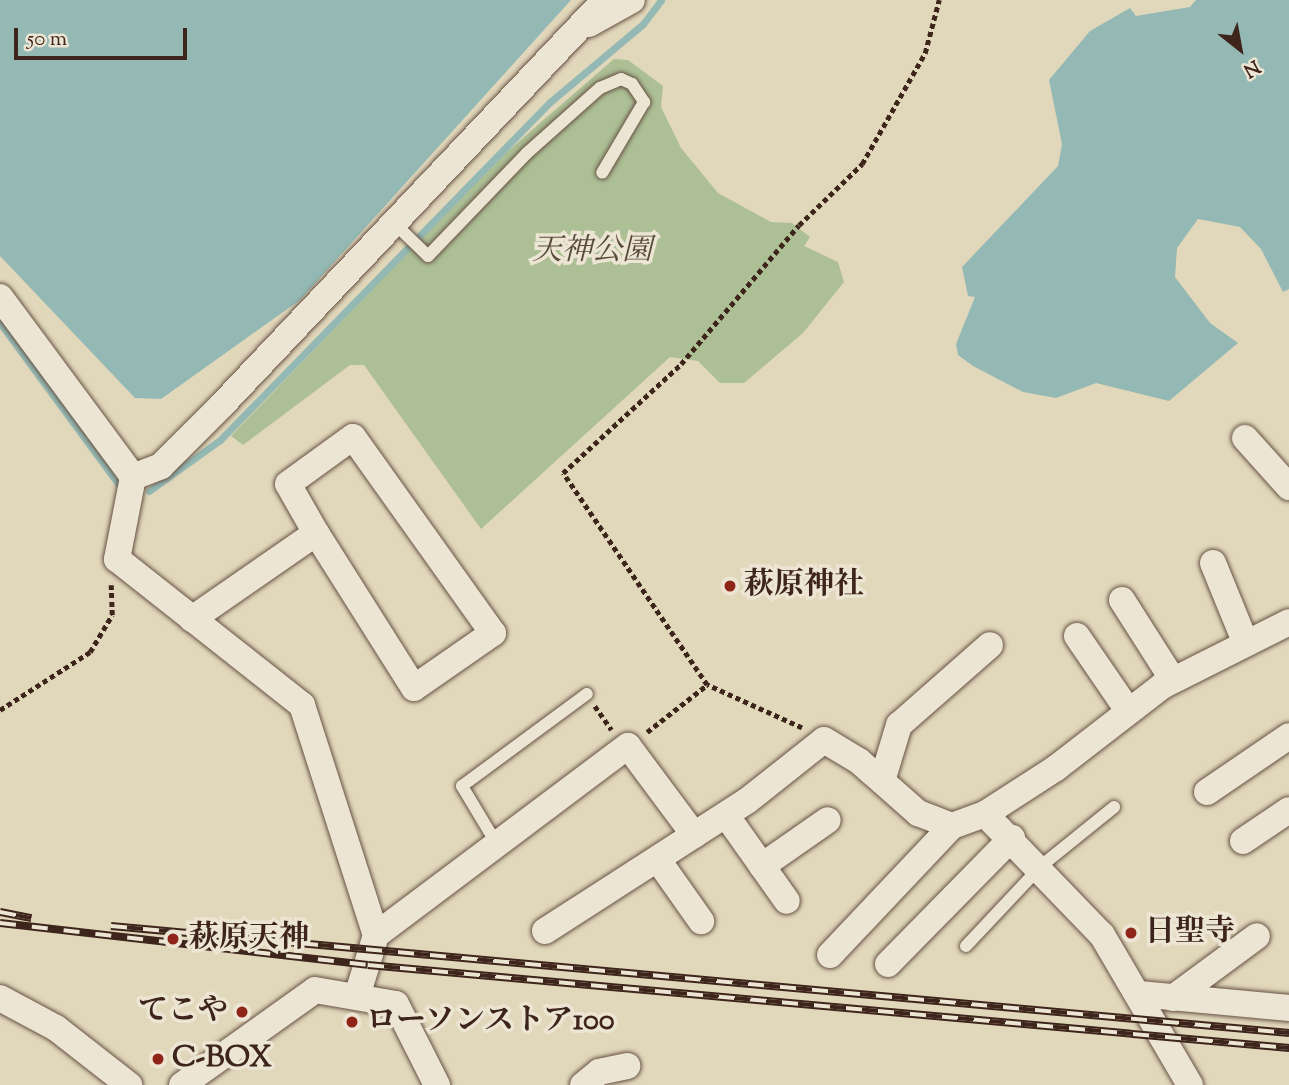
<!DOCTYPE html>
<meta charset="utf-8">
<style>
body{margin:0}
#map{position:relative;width:1289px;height:1085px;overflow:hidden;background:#e1d7bb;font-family:"Sorts Mill Goudy","Noto Serif JP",serif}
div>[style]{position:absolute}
.green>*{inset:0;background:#acbf95}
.water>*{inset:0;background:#94b9b4}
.stream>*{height:7px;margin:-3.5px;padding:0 3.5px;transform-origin:3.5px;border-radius:3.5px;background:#94b9b4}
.path>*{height:4.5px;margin-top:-2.25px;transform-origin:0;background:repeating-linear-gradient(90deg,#3e251c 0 5px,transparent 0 8.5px)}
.roads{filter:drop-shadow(0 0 2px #675244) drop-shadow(0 0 2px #675244)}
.service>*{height:12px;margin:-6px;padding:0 6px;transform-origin:6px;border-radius:6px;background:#ece5d3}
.minor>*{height:26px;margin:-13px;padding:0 13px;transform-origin:13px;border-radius:13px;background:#ece5d3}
.rail>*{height:8px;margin-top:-4px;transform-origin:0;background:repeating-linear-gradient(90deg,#ece5d3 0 16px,#3e251c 0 32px);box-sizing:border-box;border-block:2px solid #3e251c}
.dots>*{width:19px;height:19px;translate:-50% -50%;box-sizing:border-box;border:4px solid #ece5d3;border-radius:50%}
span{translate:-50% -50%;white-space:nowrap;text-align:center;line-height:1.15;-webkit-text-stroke:7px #ece5d3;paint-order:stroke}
.park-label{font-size:30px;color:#5a4c3a;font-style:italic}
.poi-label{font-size:30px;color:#3e251c;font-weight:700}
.left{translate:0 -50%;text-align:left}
.right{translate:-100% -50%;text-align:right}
.north{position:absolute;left:1205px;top:14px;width:70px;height:70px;-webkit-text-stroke:5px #ece5d3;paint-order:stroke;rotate:149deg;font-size:19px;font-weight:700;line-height:28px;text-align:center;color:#3e251c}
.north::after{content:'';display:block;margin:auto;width:24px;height:32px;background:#3e251c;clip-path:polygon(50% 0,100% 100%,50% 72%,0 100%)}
.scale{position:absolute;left:14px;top:28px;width:173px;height:32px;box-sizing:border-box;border:4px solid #3e251c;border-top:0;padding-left:9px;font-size:21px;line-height:24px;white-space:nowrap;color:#3e251c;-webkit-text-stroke:5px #ece5d3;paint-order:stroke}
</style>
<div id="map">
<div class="green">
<div style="clip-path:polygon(614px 59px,628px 60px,663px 86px,661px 107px,681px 148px,718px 193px,771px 222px,792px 223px,810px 237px,804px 246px,838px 262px,844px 282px,803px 333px,744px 383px,720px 383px,698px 361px,670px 357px,481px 529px,364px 365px,350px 365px,243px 445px,231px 436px,495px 162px)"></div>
</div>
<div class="water">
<div style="clip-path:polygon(0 0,571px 0,300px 300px,161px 399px,135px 398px,0 256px)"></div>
<div style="clip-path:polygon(1196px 0,1289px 0,1289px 289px,1283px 292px,1261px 249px,1240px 227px,1198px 219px,1177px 248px,1175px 277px,1210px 323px,1238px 343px,1169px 401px,1096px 383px,1056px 398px,1023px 392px,973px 366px,958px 355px,956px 344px,975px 297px,968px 296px,962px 267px,1058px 166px,1062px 144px,1049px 80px,1090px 31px,1130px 8px,1136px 16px,1190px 7px)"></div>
</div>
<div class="stream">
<div style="left:0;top:323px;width:201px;rotate:53.7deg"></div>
<div style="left:149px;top:491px;width:87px;rotate:-35.7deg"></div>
<div style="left:220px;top:440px;width:472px;rotate:-45.7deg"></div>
<div style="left:550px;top:102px;width:121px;rotate:-40deg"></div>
<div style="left:643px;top:24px;width:30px;rotate:-53deg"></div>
</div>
<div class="path">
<div style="left:595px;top:706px;width:29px;rotate:55deg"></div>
<div style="left:0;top:710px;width:107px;rotate:-32.8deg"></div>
<div style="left:90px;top:652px;width:43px;rotate:-59.3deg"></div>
<div style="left:112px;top:615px;width:30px;rotate:-92deg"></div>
<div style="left:802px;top:728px;width:104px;rotate:-155.6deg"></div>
<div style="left:707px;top:685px;width:256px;rotate:-124.2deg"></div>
<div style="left:563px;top:473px;width:161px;rotate:-42.7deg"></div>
<div style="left:681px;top:364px;width:182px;rotate:-49.7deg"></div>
<div style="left:799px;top:225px;width:88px;rotate:-44.1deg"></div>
<div style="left:862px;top:164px;width:128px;rotate:-60.4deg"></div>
<div style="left:925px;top:53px;width:55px;rotate:-75.2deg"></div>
<div style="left:647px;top:732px;width:76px;rotate:-38.1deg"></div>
</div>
<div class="roads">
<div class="service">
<div style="left:395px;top:224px;width:46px;rotate:44.1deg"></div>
<div style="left:428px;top:256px;width:143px;rotate:-46.1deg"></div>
<div style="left:527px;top:153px;width:98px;rotate:-41.7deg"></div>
<div style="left:600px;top:88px;width:23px;rotate:-23deg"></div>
<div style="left:621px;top:79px;width:12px;rotate:24deg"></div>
<div style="left:632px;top:84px;width:22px;rotate:56deg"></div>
<div style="left:644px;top:102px;width:82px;rotate:120.6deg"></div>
<div style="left:498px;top:846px;width:70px;rotate:-121deg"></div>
<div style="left:462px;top:786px;width:155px;rotate:-36.4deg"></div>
<div style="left:966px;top:946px;width:110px;rotate:-46.8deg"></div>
<div style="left:1041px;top:866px;width:94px;rotate:-38.9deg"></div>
</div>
<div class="minor">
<div style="left:589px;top:24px;width:49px;rotate:-29.2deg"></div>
<div style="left:0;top:297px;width:224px;rotate:53.5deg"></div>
<div style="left:133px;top:477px;width:84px;rotate:101deg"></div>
<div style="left:117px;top:559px;width:236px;rotate:38.3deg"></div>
<div style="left:302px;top:705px;width:242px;rotate:72.2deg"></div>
<div style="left:376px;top:935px;width:64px;rotate:107.3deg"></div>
<div style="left:1245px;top:438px;width:66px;rotate:48.1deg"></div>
<div style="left:133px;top:477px;width:30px;rotate:-21deg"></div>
<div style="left:161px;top:466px;width:86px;rotate:-45deg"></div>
<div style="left:222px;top:405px;width:557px;rotate:-46.6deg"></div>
<div style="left:1213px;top:563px;width:87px;rotate:67.8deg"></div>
<div style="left:1122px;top:600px;width:95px;rotate:57.5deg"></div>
<div style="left:192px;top:619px;width:151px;rotate:-34.7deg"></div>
<div style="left:316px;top:533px;width:56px;rotate:-119.7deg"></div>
<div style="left:288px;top:484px;width:80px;rotate:-35.9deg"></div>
<div style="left:353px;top:437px;width:241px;rotate:54.5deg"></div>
<div style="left:493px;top:633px;width:96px;rotate:145.2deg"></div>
<div style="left:414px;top:688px;width:183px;rotate:-122.3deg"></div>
<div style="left:1077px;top:636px;width:88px;rotate:55.6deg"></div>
<div style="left:882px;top:781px;width:59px;rotate:-73.1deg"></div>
<div style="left:899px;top:725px;width:121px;rotate:-41.3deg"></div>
<div style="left:1207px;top:792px;width:99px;rotate:-34.3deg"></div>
<div style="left:985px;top:814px;width:168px;rotate:46deg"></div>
<div style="left:1102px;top:935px;width:174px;rotate:59.6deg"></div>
<div style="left:726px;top:815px;width:105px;rotate:54.7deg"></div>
<div style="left:1243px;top:841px;width:55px;rotate:-34deg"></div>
<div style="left:658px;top:860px;width:75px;rotate:54.8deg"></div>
<div style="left:762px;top:866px;width:80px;rotate:-34.9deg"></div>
<div style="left:545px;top:931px;width:240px;rotate:-32.8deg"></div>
<div style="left:747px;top:801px;width:98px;rotate:-38.4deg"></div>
<div style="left:824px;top:740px;width:41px;rotate:31deg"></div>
<div style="left:859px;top:761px;width:79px;rotate:41.4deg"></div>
<div style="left:918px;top:813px;width:36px;rotate:21deg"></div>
<div style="left:952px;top:826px;width:35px;rotate:-20deg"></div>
<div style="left:985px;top:814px;width:85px;rotate:-32.9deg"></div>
<div style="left:1056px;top:768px;width:134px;rotate:-37.7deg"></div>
<div style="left:1162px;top:686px;width:142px;rotate:-26.7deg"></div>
<div style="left:376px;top:935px;width:315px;rotate:-36.9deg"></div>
<div style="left:628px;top:746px;width:111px;rotate:53.4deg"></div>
<div style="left:830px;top:955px;width:178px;rotate:-46.6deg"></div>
<div style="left:888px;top:964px;width:177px;rotate:-45.5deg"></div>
<div style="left:1139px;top:994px;width:151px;rotate:5.3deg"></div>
<div style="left:0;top:998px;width:64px;rotate:28.2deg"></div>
<div style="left:56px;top:1028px;width:93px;rotate:38deg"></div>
<div style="left:1173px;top:998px;width:104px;rotate:-36.4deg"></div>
<div style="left:182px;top:1085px;width:163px;rotate:-35.5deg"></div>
<div style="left:315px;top:990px;width:82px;rotate:9.8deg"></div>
<div style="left:396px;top:1004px;width:91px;rotate:63.2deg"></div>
<div style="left:583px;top:1085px;width:21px;rotate:-39deg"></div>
<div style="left:599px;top:1072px;width:29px;rotate:-12deg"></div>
</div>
</div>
<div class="rail">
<div style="left:0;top:912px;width:32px;rotate:11deg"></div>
<div style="left:0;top:923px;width:370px;rotate:6.5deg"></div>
<div style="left:368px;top:965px;width:925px;rotate:5.15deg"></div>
<div style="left:111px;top:926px;width:1183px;rotate:5.19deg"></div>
</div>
<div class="dots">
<div style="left:730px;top:586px;background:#8f2418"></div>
<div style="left:1131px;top:933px;background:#8f2418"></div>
<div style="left:173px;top:939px;background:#8f2418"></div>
<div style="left:242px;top:1012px;background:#8f2418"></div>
<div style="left:352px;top:1022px;background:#8f2418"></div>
<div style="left:158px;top:1059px;background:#8f2418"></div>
</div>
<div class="park-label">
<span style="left:592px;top:252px">天神公園</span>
</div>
<div class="poi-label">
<span class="left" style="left:744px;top:586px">萩原神社</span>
<span class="left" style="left:1145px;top:933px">日聖寺</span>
<span class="left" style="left:189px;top:939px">萩原天神</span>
<span class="right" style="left:228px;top:1012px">てこや</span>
<span class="left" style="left:366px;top:1022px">ローソンストア100</span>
<span class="left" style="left:172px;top:1059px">C-BOX</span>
</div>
<div class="north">N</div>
<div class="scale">50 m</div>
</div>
